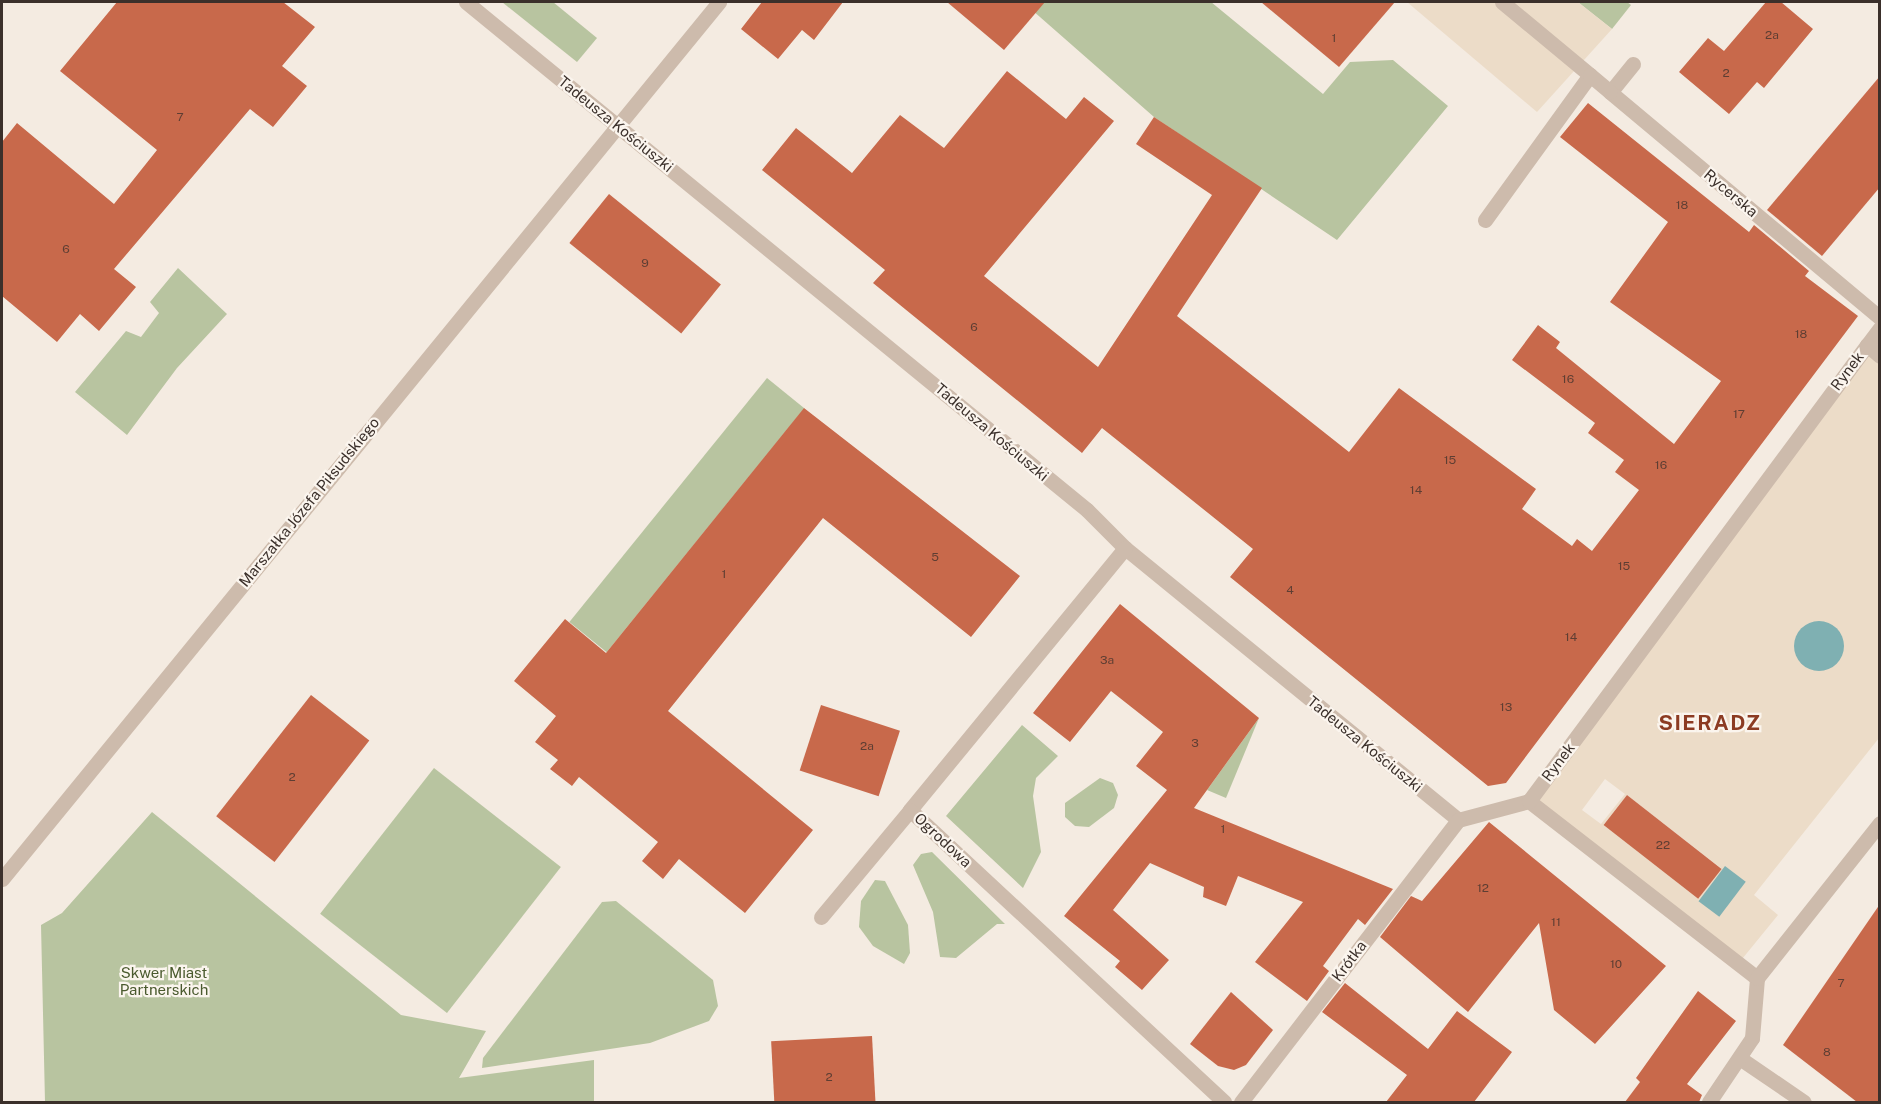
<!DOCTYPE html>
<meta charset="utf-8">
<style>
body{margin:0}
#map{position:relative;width:1881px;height:1104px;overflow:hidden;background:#f4ebe1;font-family:"Public Sans",sans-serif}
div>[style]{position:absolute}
.green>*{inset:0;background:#b8c4a0;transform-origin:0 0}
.plaza>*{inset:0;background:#ecdcc8}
.water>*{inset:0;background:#7fb0b2;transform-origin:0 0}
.round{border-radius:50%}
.building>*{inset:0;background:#c8694b;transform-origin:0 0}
.pedestrian>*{height:15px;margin:-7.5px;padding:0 7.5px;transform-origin:7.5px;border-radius:7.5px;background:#cdbbac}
.minor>*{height:15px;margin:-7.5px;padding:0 7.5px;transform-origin:7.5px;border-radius:7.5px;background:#cdbbac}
span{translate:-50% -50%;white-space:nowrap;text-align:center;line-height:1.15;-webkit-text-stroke:4.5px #fbf5ee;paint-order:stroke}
.number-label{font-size:12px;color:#5e3e33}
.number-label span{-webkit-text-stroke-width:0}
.street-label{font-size:15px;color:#3b302b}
.park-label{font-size:15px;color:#4a5a2e}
.district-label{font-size:21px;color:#8c3b22;font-weight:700;letter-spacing:1.5px}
.frame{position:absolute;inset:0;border:3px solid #3b302b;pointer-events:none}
</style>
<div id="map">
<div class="green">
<div style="clip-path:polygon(502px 2px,553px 2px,597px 38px,577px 62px)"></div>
<div style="clip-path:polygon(1035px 2px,1211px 2px,1323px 94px,1350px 62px,1393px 60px,1448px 106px,1337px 240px,1154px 117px,1032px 10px)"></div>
<div style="clip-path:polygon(1627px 2px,1631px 5px,1612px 29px,1579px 3px)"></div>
<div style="clip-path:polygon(178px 268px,227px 314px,177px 368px,127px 435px,75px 392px,126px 331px,141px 337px,159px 313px,150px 302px)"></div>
<div style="left:767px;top:378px;width:48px;height:314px;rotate:39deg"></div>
<div style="clip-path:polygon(1259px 718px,1226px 798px,1207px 790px)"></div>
<div style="clip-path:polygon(1022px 725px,1058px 756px,1036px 778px,1033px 796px,1041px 852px,1023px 888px,946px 816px)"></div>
<div style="left:434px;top:768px;width:161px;height:185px;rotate:38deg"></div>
<div style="clip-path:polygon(1100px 778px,1113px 783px,1118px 795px,1114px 808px,1089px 827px,1075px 826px,1065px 817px,1065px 803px)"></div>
<div style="clip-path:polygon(152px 812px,401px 1015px,486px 1031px,459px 1078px,594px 1060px,594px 1102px,45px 1102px,41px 925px,62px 913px)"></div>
<div style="clip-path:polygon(932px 852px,1005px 924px,997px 924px,956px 958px,940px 957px,933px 912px,913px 865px,921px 854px)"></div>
<div style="clip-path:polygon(875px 880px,885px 881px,908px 925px,910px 953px,904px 964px,873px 946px,859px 927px,861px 901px)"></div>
<div style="clip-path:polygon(616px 901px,713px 980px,718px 1006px,709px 1021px,650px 1043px,482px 1068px,483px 1058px,602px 902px)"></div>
</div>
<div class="plaza">
<div style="clip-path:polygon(1407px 2px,1578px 2px,1612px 29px,1537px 112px)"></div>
<div style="clip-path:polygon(evenodd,1867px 345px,1880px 355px,1879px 738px,1754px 895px,1778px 915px,1738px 964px,1529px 801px,1867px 345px,1605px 779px,1625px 794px,1601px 824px,1582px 810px,1605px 779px,1867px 345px,1627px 795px,1722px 869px,1604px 824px,1627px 795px)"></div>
</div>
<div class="water">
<div class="round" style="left:1794px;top:621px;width:50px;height:50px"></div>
<div style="left:1725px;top:866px;width:26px;height:44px;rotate:37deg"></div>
</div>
<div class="building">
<div style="clip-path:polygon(117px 2px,283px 2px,315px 27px,282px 66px,307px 86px,273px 127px,250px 109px,114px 269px,136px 287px,99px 331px,80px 314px,57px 342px,2px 296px,2px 142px,17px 123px,114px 204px,157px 150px,60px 71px)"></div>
<div style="clip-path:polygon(762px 2px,843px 2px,814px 40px,802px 30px,778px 59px,741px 29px)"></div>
<div style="clip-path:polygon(947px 2px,1045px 2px,1004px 50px)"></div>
<div style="clip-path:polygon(1261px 2px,1395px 2px,1339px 67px)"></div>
<div style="clip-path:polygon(1766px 2px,1781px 2px,1813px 29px,1764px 88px,1757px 82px,1729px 114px,1679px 72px,1708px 38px,1724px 51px)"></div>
<div style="clip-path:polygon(1007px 71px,1066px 119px,1084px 97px,1114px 121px,984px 276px,1098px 367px,1212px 195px,1136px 144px,1154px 117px,1262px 188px,1177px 316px,1349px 452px,1399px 388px,1536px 489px,1522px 509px,1572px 546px,1577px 539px,1592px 551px,1639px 490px,1615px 472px,1624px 460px,1588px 433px,1595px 423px,1512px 360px,1538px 325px,1560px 342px,1556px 348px,1674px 444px,1721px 381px,1610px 302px,1668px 222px,1560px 137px,1588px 103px,1749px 232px,1754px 225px,1809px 271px,1805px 276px,1858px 316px,1506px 783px,1488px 786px,1230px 577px,1253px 549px,1102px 428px,1082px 453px,873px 283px,885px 270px,762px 170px,796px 128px,852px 173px,900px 115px,944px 148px)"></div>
<div style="clip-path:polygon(1880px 76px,1880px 187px,1822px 256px,1767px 210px)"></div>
<div style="left:609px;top:194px;width:144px;height:63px;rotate:39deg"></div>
<div style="clip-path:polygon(804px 408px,1020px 576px,971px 637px,823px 518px,668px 711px,813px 830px,745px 913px,679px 859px,663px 879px,642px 861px,658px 842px,579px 777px,572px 786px,550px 769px,558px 760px,535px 742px,556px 716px,514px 681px,565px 619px,606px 653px)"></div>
<div style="clip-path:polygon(1120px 604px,1259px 718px,1194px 808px,1393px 889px,1365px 925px,1358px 919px,1323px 966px,1329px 971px,1307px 1001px,1255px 962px,1303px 902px,1238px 876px,1226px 906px,1203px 897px,1204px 887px,1150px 863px,1113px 910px,1169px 960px,1142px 990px,1115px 967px,1120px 961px,1064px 916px,1167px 790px,1136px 766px,1163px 732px,1111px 691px,1070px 742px,1033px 713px)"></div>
<div style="left:311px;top:695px;width:74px;height:154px;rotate:38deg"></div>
<div style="left:821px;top:705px;width:83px;height:69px;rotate:18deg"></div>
<div style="left:1627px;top:795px;width:120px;height:38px;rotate:38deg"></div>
<div style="clip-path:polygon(1489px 822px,1666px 966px,1595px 1044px,1554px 1010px,1539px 923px,1468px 1012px,1380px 937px,1411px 896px,1422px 901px)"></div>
<div style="clip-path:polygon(1880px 904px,1880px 1102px,1857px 1102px,1783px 1045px)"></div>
<div style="clip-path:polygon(1345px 983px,1428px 1049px,1457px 1011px,1512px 1052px,1474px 1102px,1386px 1102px,1407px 1075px,1322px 1012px)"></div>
<div style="clip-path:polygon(1698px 991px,1736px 1021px,1687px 1084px,1702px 1095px,1699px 1102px,1625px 1102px,1640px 1082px,1636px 1078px)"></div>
<div style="clip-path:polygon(1231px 992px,1273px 1030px,1246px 1065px,1234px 1070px,1218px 1066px,1190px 1044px)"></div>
<div style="left:872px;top:1036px;width:66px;height:101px;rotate:87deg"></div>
</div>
<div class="pedestrian">
<div style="left:1502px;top:2px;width:114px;rotate:39.7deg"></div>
<div style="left:1125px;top:548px;width:430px;rotate:39.2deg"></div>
<div style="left:1458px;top:820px;width:73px;rotate:-15deg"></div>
<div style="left:1757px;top:978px;width:289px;rotate:-142.2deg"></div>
<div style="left:1529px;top:801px;width:568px;rotate:-53.45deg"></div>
</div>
<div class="minor">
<div style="left:466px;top:2px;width:802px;rotate:39.28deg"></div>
<div style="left:1087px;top:510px;width:54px;rotate:45deg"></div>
<div style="left:1125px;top:548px;width:339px;rotate:129.4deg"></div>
<div style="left:910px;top:810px;width:429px;rotate:42.9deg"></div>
<div style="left:1633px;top:64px;width:36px;rotate:129deg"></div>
<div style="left:1610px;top:92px;width:352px;rotate:39.9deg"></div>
<div style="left:1485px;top:220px;width:179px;rotate:-54.1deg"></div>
<div style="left:1590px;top:75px;width:26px;rotate:40deg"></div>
<div style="left:1880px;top:328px;width:21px;rotate:127deg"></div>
<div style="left:1867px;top:345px;width:17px;rotate:40deg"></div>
<div style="left:2px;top:879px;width:1133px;rotate:-50.73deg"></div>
<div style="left:821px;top:917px;width:139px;rotate:-50.2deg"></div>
<div style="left:1741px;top:1059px;width:76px;rotate:34.3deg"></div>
<div style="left:1241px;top:1102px;width:356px;rotate:-52.4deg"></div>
<div style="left:1709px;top:1102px;width:77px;rotate:-56.1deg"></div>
<div style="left:1752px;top:1038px;width:60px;rotate:-85.2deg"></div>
<div style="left:1757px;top:978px;width:198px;rotate:-51.6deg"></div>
</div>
<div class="number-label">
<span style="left:1772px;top:36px">2a</span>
<span style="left:1334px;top:39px">1</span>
<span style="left:1726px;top:74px">2</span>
<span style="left:180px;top:118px">7</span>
<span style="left:1682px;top:206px">18</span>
<span style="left:66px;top:250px">6</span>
<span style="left:645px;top:264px">9</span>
<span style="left:974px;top:328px">6</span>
<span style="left:1801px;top:335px">18</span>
<span style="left:1568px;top:380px">16</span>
<span style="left:1739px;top:415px">17</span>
<span style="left:1450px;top:461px">15</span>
<span style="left:1661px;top:466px">16</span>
<span style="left:1416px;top:491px">14</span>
<span style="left:935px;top:558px">5</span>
<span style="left:1624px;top:567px">15</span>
<span style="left:724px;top:575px">1</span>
<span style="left:1290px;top:591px">4</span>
<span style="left:1571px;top:638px">14</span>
<span style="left:1107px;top:661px">3a</span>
<span style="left:1506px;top:708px">13</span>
<span style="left:1195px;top:744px">3</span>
<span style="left:867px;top:747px">2a</span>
<span style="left:292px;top:778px">2</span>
<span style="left:1223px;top:830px">1</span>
<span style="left:1663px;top:846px">22</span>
<span style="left:1483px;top:889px">12</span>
<span style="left:1556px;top:923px">11</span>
<span style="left:1616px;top:965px">10</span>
<span style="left:1841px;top:984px">7</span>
<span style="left:1827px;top:1053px">8</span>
<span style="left:829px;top:1078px">2</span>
</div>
<div class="street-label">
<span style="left:616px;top:124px;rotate:39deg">Tadeusza Kościuszki</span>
<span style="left:1731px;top:193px;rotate:40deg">Rycerska</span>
<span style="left:1847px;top:371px;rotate:-53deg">Rynek</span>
<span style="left:992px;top:432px;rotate:40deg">Tadeusza Kościuszki</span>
<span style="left:309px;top:502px;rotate:-51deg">Marszałka Józefa Piłsudskiego</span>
<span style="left:1365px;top:744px;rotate:39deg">Tadeusza Kościuszki</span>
<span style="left:1558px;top:762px;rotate:-53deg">Rynek</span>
<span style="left:943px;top:840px;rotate:43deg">Ogrodowa</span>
<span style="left:1349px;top:961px;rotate:-53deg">Krótka</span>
</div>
<div class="park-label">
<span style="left:164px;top:981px">Skwer Miast<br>Partnerskich</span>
</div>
<div class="district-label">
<span style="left:1710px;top:723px">SIERADZ</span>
</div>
<div class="frame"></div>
</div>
